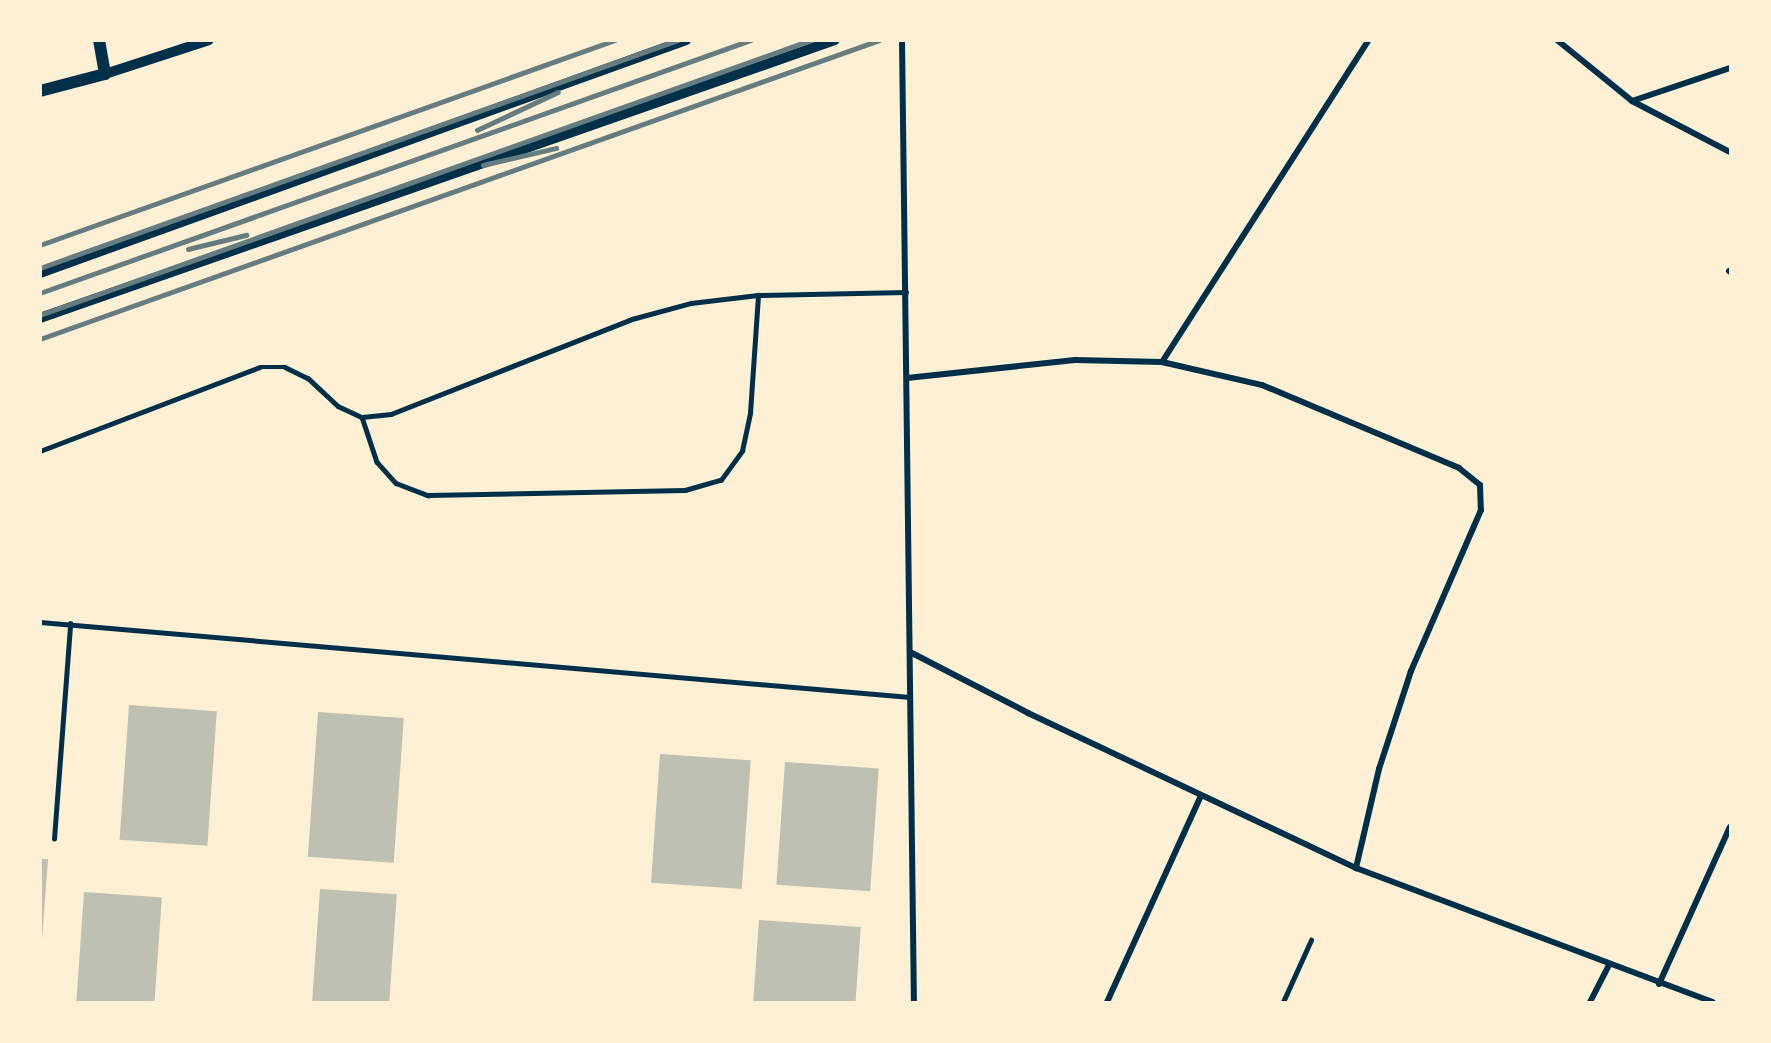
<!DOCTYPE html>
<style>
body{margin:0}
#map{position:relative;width:1771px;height:1043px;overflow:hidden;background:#fdf0d5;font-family:Quicksand,sans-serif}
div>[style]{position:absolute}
.building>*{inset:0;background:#bec0b2;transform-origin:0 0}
.service>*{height:4.5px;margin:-2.25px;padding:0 2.25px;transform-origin:2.25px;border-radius:2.25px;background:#003049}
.minor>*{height:6px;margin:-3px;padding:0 3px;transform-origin:3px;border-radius:3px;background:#003049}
.tertiary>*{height:10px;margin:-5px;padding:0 5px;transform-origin:5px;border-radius:5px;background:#003049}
.secondary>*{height:12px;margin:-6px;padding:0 6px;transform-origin:6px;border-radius:6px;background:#003049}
.rail>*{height:4.5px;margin:-2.25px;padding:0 2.25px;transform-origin:2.25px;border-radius:2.25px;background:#657d81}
span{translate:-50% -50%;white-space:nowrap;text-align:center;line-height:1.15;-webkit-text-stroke:4.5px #fdf0d5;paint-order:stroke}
.frame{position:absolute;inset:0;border:42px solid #fdf0d5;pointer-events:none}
</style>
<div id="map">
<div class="building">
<div style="left:129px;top:705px;width:88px;height:135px;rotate:4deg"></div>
<div style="left:318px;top:712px;width:86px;height:145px;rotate:4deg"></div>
<div style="left:660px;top:754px;width:91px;height:129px;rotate:4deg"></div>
<div style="left:785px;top:762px;width:94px;height:123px;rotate:4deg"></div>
<div style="clip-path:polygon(40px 859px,48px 859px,42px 940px,40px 940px)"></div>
<div style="left:320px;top:889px;width:77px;height:113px;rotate:4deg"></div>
<div style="left:84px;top:892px;width:78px;height:110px;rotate:4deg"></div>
<div style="left:759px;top:920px;width:102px;height:82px;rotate:4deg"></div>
</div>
<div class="service">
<div style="left:362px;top:417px;width:47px;rotate:71.6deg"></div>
<div style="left:377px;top:462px;width:28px;rotate:48deg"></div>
<div style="left:396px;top:483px;width:34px;rotate:21deg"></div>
<div style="left:428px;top:495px;width:257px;rotate:-1.1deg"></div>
<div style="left:685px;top:490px;width:37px;rotate:-16deg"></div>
<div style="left:721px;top:480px;width:36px;rotate:-54deg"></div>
<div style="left:742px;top:451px;width:39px;rotate:-78deg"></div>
<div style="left:750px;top:413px;width:118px;rotate:-86.1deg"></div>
<div style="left:40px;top:451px;width:235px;rotate:-20.9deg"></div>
<div style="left:260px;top:367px;width:25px"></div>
<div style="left:285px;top:367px;width:25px;rotate:26deg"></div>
<div style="left:308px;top:378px;width:41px;rotate:43deg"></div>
<div style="left:338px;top:406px;width:26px;rotate:25deg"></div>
<div style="left:362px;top:417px;width:29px;rotate:-6deg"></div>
<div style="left:391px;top:414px;width:259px;rotate:-21.5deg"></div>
<div style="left:632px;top:319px;width:61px;rotate:-15.2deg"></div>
<div style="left:691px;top:303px;width:67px;rotate:-6.8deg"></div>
<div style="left:758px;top:295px;width:148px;rotate:-1.2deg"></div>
<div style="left:40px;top:622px;width:873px;rotate:4.93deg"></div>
<div style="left:54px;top:839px;width:216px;rotate:-85.7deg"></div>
<div style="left:1283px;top:1002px;width:68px;rotate:-65.7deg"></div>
</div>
<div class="minor">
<div style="left:902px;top:40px;width:962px;rotate:89.29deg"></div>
<div style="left:1557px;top:40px;width:97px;rotate:39.1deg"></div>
<div style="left:1632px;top:101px;width:110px;rotate:27.5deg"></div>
<div style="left:1632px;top:101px;width:103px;rotate:-18.6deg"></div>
<div style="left:1729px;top:271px;width:1px;rotate:45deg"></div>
<div style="left:1162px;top:362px;width:383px;rotate:-57.3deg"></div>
<div style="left:907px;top:378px;width:169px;rotate:-6.1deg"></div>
<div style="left:1075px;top:360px;width:87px;rotate:1.3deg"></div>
<div style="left:1162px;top:362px;width:103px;rotate:13deg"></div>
<div style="left:1262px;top:385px;width:214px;rotate:22.8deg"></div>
<div style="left:1459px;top:468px;width:27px;rotate:39deg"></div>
<div style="left:1480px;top:485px;width:25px;rotate:88deg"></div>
<div style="left:1481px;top:510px;width:176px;rotate:113.5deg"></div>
<div style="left:1411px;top:671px;width:103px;rotate:108.1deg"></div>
<div style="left:1379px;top:769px;width:102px;rotate:103.1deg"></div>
<div style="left:910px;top:652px;width:133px;rotate:27.3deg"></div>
<div style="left:1028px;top:713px;width:363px;rotate:25.3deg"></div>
<div style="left:1356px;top:868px;width:381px;rotate:20.6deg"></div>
<div style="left:1659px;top:984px;width:172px;rotate:-65.7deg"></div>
<div style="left:1107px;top:1002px;width:226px;rotate:-65.5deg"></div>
<div style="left:1590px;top:1002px;width:42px;rotate:-62.8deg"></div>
</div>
<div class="tertiary">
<div style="left:105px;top:74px;width:109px;rotate:-18.1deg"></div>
<div style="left:40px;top:273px;width:687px;rotate:-19.83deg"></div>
<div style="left:40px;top:318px;width:842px;rotate:-19.27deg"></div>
</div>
<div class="secondary">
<div style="left:40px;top:91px;width:67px;rotate:-14.7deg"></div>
<div style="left:105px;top:74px;width:35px;rotate:-100deg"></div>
</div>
<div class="rail">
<div style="left:477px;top:130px;width:89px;rotate:-25.1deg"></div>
<div style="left:483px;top:165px;width:75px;rotate:-13.1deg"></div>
<div style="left:40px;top:245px;width:610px;rotate:-19.62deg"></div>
<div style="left:188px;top:249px;width:60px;rotate:-13.6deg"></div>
<div style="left:40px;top:268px;width:678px;rotate:-19.67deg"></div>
<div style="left:40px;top:293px;width:755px;rotate:-19.59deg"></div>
<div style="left:40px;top:315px;width:819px;rotate:-19.63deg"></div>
<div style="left:40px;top:339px;width:891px;rotate:-19.61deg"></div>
</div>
<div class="frame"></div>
</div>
